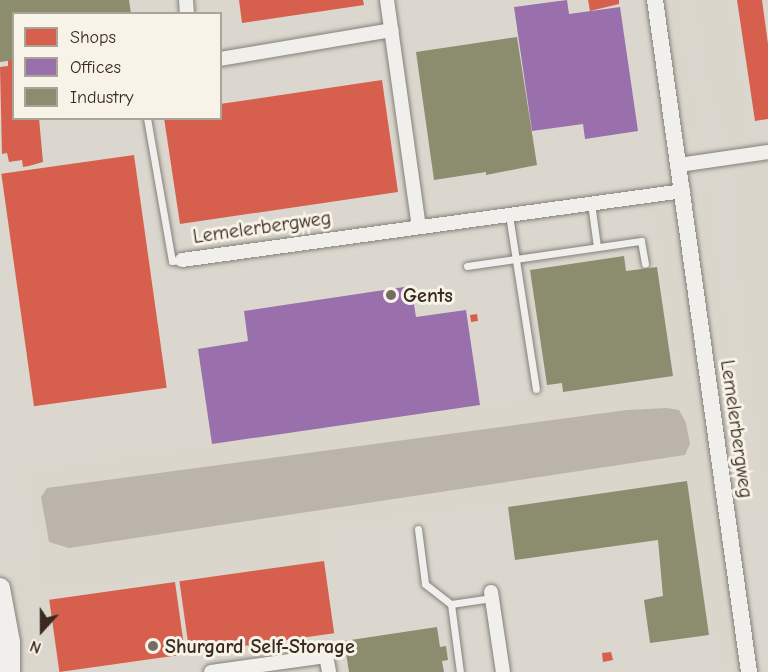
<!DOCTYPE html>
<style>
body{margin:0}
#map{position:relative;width:768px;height:672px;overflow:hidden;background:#e8e6e0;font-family:"Comic Neue",sans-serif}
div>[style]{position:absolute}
.built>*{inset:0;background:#dbd7ce}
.green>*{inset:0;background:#dad6cc}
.water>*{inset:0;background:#bbb4aa}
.shops>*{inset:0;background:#d6604d;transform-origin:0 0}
.offices>*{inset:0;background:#9970ab}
.industry>*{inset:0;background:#8c8c6e}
.roads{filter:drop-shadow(0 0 2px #84807a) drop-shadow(0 0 2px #84807a)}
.service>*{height:7px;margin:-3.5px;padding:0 3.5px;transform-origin:3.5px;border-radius:3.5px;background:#f0efeb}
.minor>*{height:14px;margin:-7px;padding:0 7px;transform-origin:7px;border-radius:7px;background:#f0efeb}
.tertiary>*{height:16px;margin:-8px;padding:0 8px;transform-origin:8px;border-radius:8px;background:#f0efeb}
.secondary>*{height:20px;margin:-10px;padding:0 10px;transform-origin:10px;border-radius:10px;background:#f0efeb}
.dots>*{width:16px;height:16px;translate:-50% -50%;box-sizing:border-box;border:3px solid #f7f3e8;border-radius:50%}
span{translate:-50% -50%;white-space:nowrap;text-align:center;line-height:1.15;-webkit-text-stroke:6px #f7f3e8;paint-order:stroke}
.street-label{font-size:20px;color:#3b2a1e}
.poi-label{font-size:20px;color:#3b2a1e;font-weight:700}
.left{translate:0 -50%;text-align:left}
.legend{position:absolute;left:12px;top:12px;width:210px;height:108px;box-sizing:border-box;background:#f7f3e8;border:2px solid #aca397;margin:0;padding:8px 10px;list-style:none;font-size:18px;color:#3b2a1e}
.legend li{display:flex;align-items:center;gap:12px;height:30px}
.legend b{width:30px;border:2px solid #aca397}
.north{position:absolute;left:12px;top:600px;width:60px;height:60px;-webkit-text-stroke:4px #f7f3e8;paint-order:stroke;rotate:201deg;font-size:16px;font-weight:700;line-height:24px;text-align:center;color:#3b2a1e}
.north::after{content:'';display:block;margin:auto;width:21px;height:27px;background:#3b2a1e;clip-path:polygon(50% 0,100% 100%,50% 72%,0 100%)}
</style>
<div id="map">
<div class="built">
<div style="clip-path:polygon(evenodd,0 0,768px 0,768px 672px,0 672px,0 0,14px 14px,220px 14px,220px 118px,14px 118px,14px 14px)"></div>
</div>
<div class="green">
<div style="clip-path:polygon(668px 0,680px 0,690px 69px,707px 143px,684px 124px)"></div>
<div style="clip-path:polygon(692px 0,732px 0,753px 143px,730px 145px,720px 129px,707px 95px)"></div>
<div style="clip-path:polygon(768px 162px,768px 529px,748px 394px,735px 265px,735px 167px)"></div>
<div style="clip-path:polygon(714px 180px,720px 257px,737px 372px,722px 377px,695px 191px)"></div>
<div style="clip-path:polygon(evenodd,647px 206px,660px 207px,673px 214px,679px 224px,743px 672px,721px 672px,718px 642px,709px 635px,687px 485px,323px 528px,328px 559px,310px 567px,50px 592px,59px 672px,52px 672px,24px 470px,676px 377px,653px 216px,647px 206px,627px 410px,690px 444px,684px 455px,69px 548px,49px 542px,45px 515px,47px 488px,627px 410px)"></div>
<div style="clip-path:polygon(20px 554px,36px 655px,38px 672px,20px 672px,10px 555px)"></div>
</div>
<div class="water">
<div style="clip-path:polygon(667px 408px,679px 410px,686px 423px,690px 444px,685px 455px,69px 548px,49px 542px,41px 497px,47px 488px,627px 410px)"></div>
</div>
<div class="shops">
<div style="clip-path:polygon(239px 0,363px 0,364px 5px,242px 23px)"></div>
<div style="clip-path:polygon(588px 0,619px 0,619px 4px,590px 11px)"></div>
<div style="clip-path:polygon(737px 0,762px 0,768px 44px,768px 119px,755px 121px)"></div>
<div style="clip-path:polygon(8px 60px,14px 60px,14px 118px,39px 118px,43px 162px,29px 166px,23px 167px,22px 160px,9px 162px,7px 153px,2px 154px,0 67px,8px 66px)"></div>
<div style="clip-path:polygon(382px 80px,398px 192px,180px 224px,164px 118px,220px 118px,220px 104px)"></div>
<div style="left:134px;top:155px;width:235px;height:134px;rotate:82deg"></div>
<div style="left:477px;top:314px;width:7px;height:7px;rotate:82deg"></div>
<div style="left:324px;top:561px;width:73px;height:146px;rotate:82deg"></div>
<div style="left:175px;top:582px;width:73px;height:127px;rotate:82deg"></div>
<div style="clip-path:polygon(611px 652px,613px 660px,603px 662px,602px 653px)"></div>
</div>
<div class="offices">
<div style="clip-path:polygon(567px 0,569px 14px,620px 7px,638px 131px,585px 139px,583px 124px,532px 131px,514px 7px)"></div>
<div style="clip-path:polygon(411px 286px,416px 317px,466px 310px,480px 405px,212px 444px,198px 349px,248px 341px,244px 311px)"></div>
</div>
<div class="industry">
<div style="clip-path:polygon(0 0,129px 0,131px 14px,14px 14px,14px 60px,0 62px)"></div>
<div style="clip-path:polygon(517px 37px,537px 165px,486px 175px,486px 172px,434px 180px,416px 52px)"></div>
<div style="clip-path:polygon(624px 256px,626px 271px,657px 267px,673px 376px,563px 392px,562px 383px,547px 385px,530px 270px)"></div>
<div style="clip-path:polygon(687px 481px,709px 635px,650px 643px,644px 600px,663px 596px,658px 540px,515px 560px,508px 507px)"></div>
<div style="clip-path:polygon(437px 627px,440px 647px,446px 646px,448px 660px,442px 661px,444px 672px,349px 672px,344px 641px)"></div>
</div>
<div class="roads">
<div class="service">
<div style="left:147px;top:118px;width:145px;rotate:80.1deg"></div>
<div style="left:172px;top:261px;width:10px;rotate:-6deg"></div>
<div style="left:591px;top:203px;width:44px;rotate:82.2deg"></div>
<div style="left:509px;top:215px;width:176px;rotate:81.2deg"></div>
<div style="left:467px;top:266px;width:176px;rotate:-8.2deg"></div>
<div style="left:641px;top:241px;width:23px;rotate:80deg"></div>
<div style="left:418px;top:529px;width:55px;rotate:82.7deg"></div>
<div style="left:425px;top:584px;width:33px;rotate:38deg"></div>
<div style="left:451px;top:604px;width:69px;rotate:82.5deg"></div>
<div style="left:451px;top:604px;width:41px;rotate:-8.3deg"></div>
</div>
<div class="minor">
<div style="left:186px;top:0;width:14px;rotate:86deg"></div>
<div style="left:387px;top:0;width:229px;rotate:82deg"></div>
<div style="left:220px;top:59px;width:174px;rotate:-9.6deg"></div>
<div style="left:679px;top:165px;width:90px;rotate:-8.3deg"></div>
<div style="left:182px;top:260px;width:506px;rotate:-7.84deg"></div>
<div style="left:491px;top:592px;width:81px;rotate:81.5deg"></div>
<div style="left:211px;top:672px;width:116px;rotate:-7.9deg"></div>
<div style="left:326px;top:656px;width:16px;rotate:79deg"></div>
</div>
<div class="tertiary">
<div style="left:655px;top:0;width:679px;rotate:82.04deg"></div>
</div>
<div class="secondary">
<div style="left:0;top:588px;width:55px;rotate:79.5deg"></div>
<div style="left:10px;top:642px;width:30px;rotate:90deg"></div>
</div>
</div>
<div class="dots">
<div style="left:391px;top:295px;background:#786c62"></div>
<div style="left:153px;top:646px;background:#786c62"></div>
</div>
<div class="street-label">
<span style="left:262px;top:227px;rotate:-8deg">Lemelerbergweg</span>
<span style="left:737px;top:429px;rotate:82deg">Lemelerbergweg</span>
</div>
<div class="poi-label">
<span class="left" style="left:403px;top:295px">Gents</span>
<span class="left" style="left:165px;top:646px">Shurgard Self-Storage</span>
</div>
<ul class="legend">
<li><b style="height:16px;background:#d6604d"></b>Shops</li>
<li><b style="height:16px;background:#9970ab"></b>Offices</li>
<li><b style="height:16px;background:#8c8c6e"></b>Industry</li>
</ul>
<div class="north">N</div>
</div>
